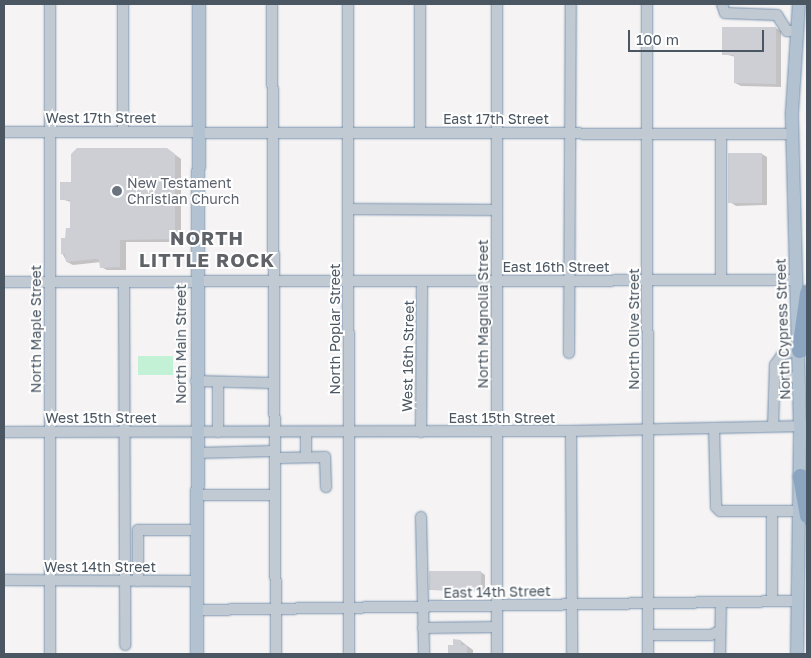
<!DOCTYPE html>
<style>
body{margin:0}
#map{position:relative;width:811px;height:658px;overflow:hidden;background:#f5f3f3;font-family:"Golos Text",sans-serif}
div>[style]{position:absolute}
.green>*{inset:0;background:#c3f1d5;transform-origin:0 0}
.shadow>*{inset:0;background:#0003}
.building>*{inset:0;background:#cdcfd5;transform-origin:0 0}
.roads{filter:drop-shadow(0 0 1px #7690ad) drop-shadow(0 0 1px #7690ad)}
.minor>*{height:10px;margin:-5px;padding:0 5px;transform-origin:5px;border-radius:5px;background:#c1cad2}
.major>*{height:12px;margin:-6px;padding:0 6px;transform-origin:6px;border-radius:6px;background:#b3c2d1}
.highway>*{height:15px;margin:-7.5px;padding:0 7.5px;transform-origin:7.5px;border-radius:7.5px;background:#8ba5c1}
.dots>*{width:14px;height:14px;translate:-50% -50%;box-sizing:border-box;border:2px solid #fff;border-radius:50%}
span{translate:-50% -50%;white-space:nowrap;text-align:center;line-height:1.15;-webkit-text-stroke:4px #fff;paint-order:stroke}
.street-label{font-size:14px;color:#4a5661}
.worship-label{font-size:14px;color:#5b616d}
.left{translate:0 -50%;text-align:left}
.district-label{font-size:19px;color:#5f6368;font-weight:700;letter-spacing:1px}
.frame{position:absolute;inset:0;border:5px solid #4a5661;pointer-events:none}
.scale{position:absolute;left:628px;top:30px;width:136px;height:22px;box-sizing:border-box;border:2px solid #4a5661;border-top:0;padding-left:6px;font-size:15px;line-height:18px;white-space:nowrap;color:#4a5661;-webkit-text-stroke:4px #fff;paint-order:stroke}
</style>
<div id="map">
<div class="green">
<div style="left:173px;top:356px;width:19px;height:35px;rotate:90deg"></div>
</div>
<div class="shadow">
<div style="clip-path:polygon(776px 28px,781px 31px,781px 87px,741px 86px,735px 83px,736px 57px,724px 54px)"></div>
<div style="clip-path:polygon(173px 153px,181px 159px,181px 242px,126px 242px,126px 270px,107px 270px,101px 267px,101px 262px,73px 265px,67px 262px,62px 253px,71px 229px,71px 202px,61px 199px,73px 183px)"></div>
<div style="clip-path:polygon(762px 154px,767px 157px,767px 205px,736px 206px,730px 202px)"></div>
<div style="clip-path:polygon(481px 572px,485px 575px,485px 592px,431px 590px)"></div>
<div style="clip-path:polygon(461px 641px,473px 650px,473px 654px,449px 654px)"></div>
</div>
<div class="building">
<div style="clip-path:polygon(722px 27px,776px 27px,776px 84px,734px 83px,734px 55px,722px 55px)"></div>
<div style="clip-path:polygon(77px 148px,167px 148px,175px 154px,175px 239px,120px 240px,120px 267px,100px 268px,99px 260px,96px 259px,66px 262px,65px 254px,61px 254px,61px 238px,65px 238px,66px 228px,70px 228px,70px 200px,60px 200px,60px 182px,71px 182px,71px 154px)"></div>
<div style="left:728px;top:153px;width:34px;height:50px"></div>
<div style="left:481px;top:571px;width:19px;height:52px;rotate:90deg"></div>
<div style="clip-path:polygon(453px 639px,461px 640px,461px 645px,467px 645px,467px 654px,448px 654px,448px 645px,453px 645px)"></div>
</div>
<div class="roads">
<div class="minor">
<div style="left:123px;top:4px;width:128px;rotate:90deg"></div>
<div style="left:272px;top:4px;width:650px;rotate:89.65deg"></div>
<div style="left:348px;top:4px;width:650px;rotate:89.91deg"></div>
<div style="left:497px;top:4px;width:650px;rotate:90deg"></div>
<div style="left:647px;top:4px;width:650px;rotate:89.91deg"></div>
<div style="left:722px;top:4px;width:9px;rotate:72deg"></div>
<div style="left:725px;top:13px;width:52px;rotate:2.2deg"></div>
<div style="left:777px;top:15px;width:19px;rotate:58deg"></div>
<div style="left:787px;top:31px;width:11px"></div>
<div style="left:4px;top:132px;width:789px;rotate:0.15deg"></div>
<div style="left:420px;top:133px;width:129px;rotate:-90deg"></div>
<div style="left:721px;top:134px;width:146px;rotate:90deg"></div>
<div style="left:348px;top:209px;width:149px;rotate:0.4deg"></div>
<div style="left:4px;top:282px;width:792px;rotate:-0.14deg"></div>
<div style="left:124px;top:282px;width:363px;rotate:89.8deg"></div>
<div style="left:799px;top:350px;width:18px;rotate:164deg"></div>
<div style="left:782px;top:355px;width:12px;rotate:125deg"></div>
<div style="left:775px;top:365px;width:12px;rotate:55deg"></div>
<div style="left:782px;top:375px;width:18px;rotate:13deg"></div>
<div style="left:569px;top:353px;width:349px;rotate:-89.7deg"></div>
<div style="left:196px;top:381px;width:77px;rotate:1.5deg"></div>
<div style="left:218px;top:382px;width:50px;rotate:90deg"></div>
<div style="left:773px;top:426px;width:61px;rotate:-88.1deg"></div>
<div style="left:714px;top:428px;width:79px;rotate:88.5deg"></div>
<div style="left:716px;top:507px;width:6px;rotate:45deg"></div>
<div style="left:720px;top:511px;width:79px"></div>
<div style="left:571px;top:431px;width:223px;rotate:89.7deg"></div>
<div style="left:4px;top:432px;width:567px;rotate:-0.1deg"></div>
<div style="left:571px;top:431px;width:236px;rotate:-1.2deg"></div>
<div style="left:306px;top:432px;width:25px;rotate:90deg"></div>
<div style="left:421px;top:432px;width:151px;rotate:-89.6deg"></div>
<div style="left:197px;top:453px;width:77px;rotate:-1.5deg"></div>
<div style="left:280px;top:458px;width:45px;rotate:-1.3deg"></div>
<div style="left:325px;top:457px;width:30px;rotate:88deg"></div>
<div style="left:197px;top:495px;width:78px"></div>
<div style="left:421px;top:517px;width:137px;rotate:88.7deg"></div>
<div style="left:4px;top:580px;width:193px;rotate:0.3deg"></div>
<div style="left:138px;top:581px;width:51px;rotate:-90deg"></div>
<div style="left:138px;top:530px;width:59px"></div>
<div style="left:772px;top:601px;width:90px;rotate:-90deg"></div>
<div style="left:197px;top:610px;width:600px;rotate:-0.86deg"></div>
<div style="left:423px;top:628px;width:74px;rotate:-0.8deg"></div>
<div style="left:648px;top:635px;width:63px"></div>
<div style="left:711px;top:635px;width:10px;rotate:-24deg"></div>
<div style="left:50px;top:654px;width:650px;rotate:-90deg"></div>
<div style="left:720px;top:654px;width:52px;rotate:-88.9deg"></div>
</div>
<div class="major">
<div style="left:197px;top:654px;width:650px;rotate:-89.82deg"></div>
<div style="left:797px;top:654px;width:228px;rotate:-89.2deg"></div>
<div style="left:800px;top:426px;width:314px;rotate:-91.5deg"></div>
<div style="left:792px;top:112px;width:108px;rotate:-86.3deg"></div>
</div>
<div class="highway">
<div style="left:799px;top:350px;width:58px;rotate:-82deg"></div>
<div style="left:800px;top:476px;width:40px;rotate:80deg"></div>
</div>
</div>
<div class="dots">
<div style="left:117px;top:191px;background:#6b7280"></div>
</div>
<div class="street-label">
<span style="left:101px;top:118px">West 17th Street</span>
<span style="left:496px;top:119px">East 17th Street</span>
<span style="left:556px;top:267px">East 16th Street</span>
<span style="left:483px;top:314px;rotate:-90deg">North Magnolia Street</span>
<span style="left:36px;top:329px;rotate:-90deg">North Maple Street</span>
<span style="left:335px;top:329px;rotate:-90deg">North Poplar Street</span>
<span style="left:634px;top:329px;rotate:-90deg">North Olive Street</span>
<span style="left:783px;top:329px;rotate:-92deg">North Cypress Street</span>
<span style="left:181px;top:344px;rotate:-90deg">North Main Street</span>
<span style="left:408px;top:356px;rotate:-89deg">West 16th Street</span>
<span style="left:101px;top:418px">West 15th Street</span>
<span style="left:502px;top:418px">East 15th Street</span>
<span style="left:100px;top:567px">West 14th Street</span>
<span style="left:497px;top:592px;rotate:-1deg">East 14th Street</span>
</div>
<div class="worship-label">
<span class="left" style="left:127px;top:191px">New Testament<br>Christian Church</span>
</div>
<div class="district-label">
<span style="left:207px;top:249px">NORTH<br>LITTLE ROCK</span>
</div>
<div class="frame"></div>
<div class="scale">100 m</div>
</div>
